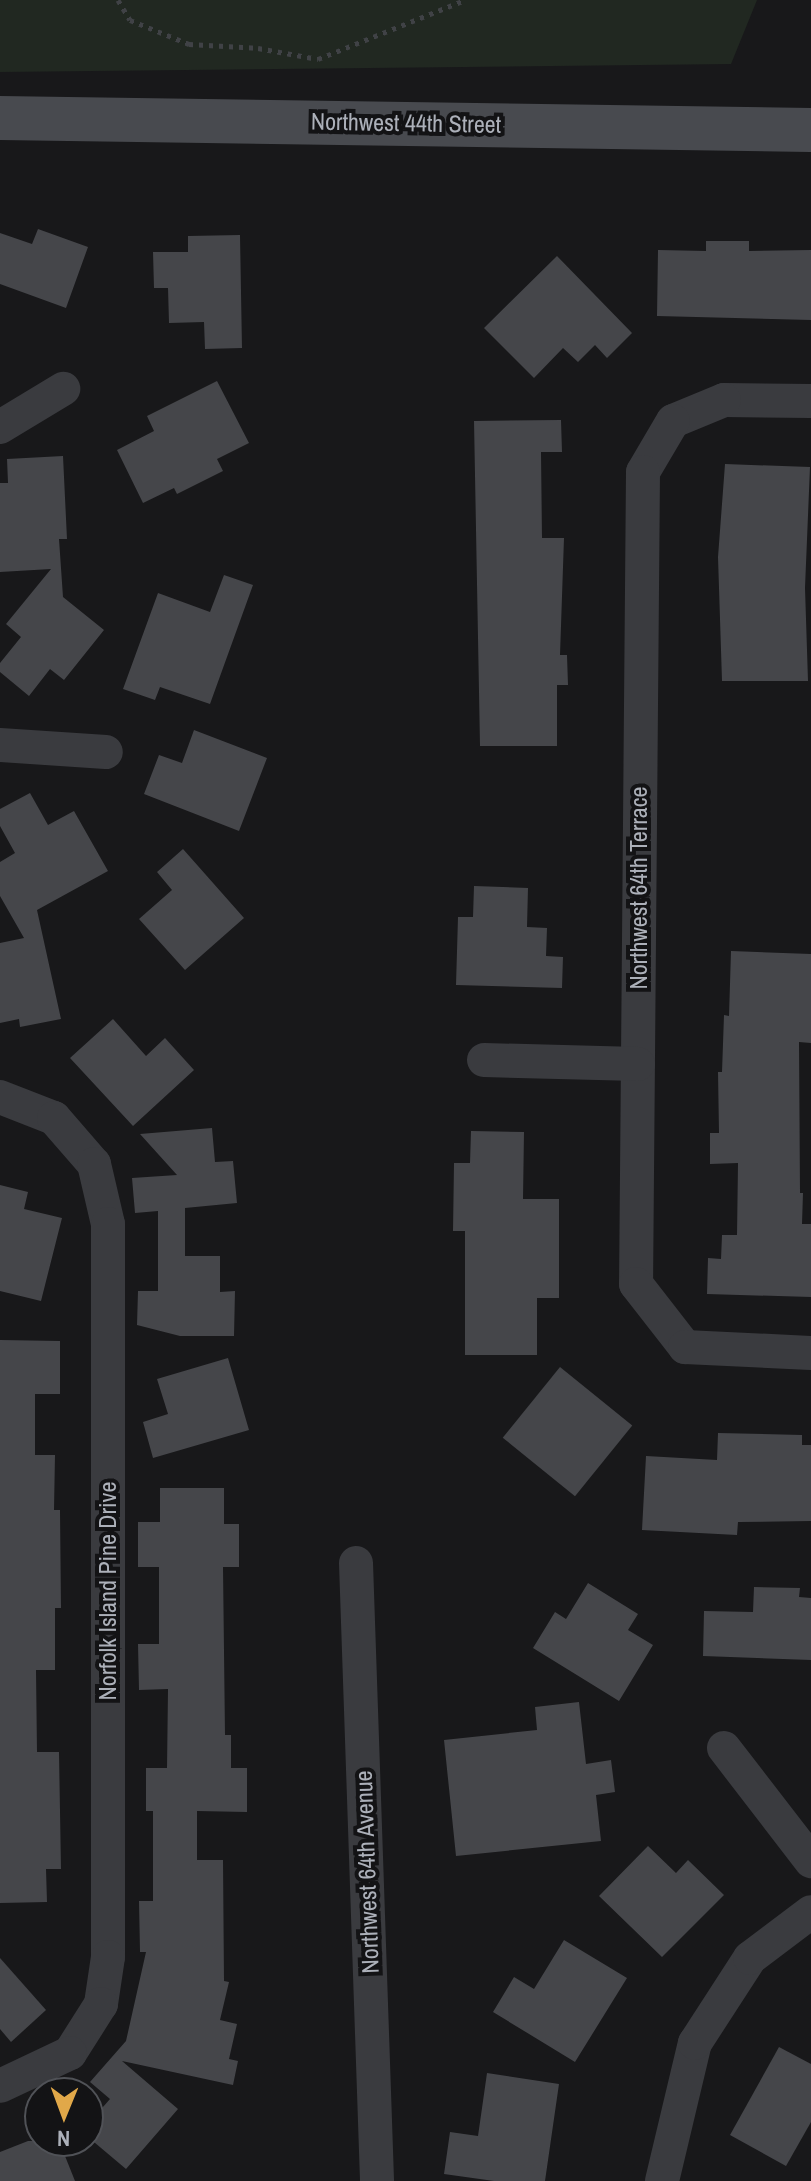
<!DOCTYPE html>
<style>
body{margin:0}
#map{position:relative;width:811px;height:2181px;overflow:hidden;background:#18181a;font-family:"Archivo Narrow",sans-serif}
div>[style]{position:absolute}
.green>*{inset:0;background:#212821}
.building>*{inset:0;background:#45464a;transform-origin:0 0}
.path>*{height:5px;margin-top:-2.5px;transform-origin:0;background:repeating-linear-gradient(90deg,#404246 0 4px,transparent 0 10px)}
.street>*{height:34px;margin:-17px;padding:0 17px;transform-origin:17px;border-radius:17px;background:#3a3b3f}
.secondary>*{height:44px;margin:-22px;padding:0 22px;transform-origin:22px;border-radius:22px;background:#484a4f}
span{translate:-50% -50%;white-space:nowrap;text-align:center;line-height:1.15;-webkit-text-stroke:8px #131315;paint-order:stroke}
.street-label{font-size:24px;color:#acb0b9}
.north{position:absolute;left:24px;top:2077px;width:80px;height:80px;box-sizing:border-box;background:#131315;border:2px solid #505257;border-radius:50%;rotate:181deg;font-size:22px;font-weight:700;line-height:32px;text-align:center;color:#acb0b9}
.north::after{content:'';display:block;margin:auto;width:28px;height:36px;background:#e1a849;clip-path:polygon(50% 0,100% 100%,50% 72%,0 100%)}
</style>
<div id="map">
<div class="green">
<div style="clip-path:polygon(0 0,757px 0,731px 64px,0 72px)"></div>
</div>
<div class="building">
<div style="clip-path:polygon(38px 229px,88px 247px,66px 308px,0 284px,0 233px,32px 244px)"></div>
<div style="clip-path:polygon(240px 235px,242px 348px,205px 349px,204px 322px,169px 323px,168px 288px,154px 288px,153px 252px,188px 252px,188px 236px)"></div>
<div style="clip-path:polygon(706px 241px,749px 241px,749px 251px,811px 250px,811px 320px,657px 316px,658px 250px,706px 251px)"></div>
<div style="clip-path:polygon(557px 256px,632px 333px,607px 358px,595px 345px,578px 362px,563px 348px,534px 378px,484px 328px)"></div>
<div style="clip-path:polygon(217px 381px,249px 443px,217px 459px,223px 471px,177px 494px,174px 488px,143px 503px,117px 450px,154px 431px,147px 416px)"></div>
<div style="clip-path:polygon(561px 420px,562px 452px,541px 452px,542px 538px,564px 538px,560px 655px,567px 655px,568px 685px,557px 685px,557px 746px,480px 746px,474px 421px)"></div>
<div style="clip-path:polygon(63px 456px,67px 539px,59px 539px,63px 597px,104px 630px,64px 680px,50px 669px,29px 696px,0 672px,0 663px,21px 637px,6px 624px,51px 569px,0 572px,0 483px,8px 483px,7px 459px)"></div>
<div style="clip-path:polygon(725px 464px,810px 467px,805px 588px,808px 681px,722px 681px,718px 557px)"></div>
<div style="clip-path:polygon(224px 575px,253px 585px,210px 704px,160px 687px,155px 700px,123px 689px,158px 593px,210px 612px)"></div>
<div style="clip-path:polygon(194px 730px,267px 758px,239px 831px,144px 794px,159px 755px,182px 763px)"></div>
<div style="clip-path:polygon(30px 793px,48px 825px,74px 811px,108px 871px,37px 910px,61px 1019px,20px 1027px,19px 1019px,0 1023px,0 943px,24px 938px,0 896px,0 862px,15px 853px,0 826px,0 809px)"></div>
<div style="clip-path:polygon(183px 849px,244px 918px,185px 970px,139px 919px,172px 890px,157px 872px)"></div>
<div style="clip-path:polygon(474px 886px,528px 888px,527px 927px,547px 928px,546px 956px,563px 957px,562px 988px,456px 985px,458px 917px,473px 917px)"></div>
<div style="clip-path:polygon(731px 951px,811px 954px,811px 1043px,799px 1042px,800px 1193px,803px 1193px,802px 1224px,811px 1224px,811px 1297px,707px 1294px,708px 1258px,721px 1259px,722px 1235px,737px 1235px,738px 1163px,710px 1164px,710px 1133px,719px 1133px,718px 1072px,722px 1072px,724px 1015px,729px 1016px)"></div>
<div style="clip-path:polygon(113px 1019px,146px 1056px,165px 1038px,194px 1070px,133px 1126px,70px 1058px)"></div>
<div style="clip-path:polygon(212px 1128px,215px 1162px,233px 1161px,237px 1203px,185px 1208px,185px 1256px,220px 1256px,220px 1292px,235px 1291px,234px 1336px,180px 1336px,137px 1325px,138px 1291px,158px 1291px,158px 1211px,135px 1213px,132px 1178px,177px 1175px,140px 1134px)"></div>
<div style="clip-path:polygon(471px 1131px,524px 1132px,523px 1199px,559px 1199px,559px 1298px,537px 1298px,537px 1355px,465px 1355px,465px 1231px,453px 1231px,454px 1163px,470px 1163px)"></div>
<div style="clip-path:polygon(0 1185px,28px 1192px,24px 1209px,62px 1218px,41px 1301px,0 1291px)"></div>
<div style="clip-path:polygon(0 1340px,60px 1341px,60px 1394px,35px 1394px,35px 1455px,55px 1455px,54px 1510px,60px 1510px,61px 1608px,55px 1608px,55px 1670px,36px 1670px,37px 1752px,59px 1752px,61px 1869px,46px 1869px,47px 1902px,0 1903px)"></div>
<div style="clip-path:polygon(228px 1358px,249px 1430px,153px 1458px,143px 1422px,168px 1414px,157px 1379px)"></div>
<div style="left:560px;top:1367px;width:93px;height:91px;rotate:39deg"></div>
<div style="clip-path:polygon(718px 1433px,802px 1435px,802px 1445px,811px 1445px,811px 1521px,738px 1522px,737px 1535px,642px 1530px,646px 1456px,717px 1460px)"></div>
<div style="clip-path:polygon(160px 1488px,224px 1488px,224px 1524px,239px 1524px,239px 1567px,223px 1567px,225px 1735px,231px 1735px,231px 1768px,247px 1768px,247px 1812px,197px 1811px,197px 1860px,223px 1860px,224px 1981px,229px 1982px,220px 2020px,237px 2024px,229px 2059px,238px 2061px,233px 2085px,122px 2061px,178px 2109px,126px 2169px,88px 2137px,88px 2124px,110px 2099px,90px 2082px,126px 2041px,146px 1952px,140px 1952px,139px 1901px,153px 1901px,153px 1811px,146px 1811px,146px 1768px,167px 1768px,168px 1689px,139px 1690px,138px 1644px,159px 1644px,159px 1567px,138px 1567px,138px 1522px,160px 1522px)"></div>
<div style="clip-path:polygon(588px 1583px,638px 1614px,628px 1630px,653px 1645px,619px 1701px,533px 1648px,555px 1612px,566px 1619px)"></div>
<div style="clip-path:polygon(754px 1587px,800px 1588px,799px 1597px,811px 1598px,811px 1660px,703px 1656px,704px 1611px,753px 1612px)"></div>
<div style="clip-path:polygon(579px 1702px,586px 1764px,611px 1760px,615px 1792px,596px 1795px,601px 1841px,456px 1856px,444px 1740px,537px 1730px,535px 1707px)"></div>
<div style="clip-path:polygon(648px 1846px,676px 1873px,688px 1860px,724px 1895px,662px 1957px,599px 1896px)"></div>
<div style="clip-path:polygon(564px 1940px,627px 1978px,575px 2062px,493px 2012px,514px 1977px,534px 1989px)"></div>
<div style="clip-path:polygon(0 1958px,46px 2010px,11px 2042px,0 2029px)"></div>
<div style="clip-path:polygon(779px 2047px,811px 2064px,811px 2122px,786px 2166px,730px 2135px)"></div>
<div style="clip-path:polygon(487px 2073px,559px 2084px,545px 2181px,494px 2181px,444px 2174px,450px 2132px,478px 2136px)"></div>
<div style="clip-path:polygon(28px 2141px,59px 2141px,75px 2181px,0 2181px,0 2152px)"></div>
</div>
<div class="path">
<div style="left:118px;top:0;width:23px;rotate:59deg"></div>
<div style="left:130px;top:20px;width:64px;rotate:22.1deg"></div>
<div style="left:189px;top:44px;width:69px;rotate:3.3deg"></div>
<div style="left:258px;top:48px;width:61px;rotate:10.4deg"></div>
<div style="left:318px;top:59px;width:158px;rotate:-21.9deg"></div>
</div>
<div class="street">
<div style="left:811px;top:401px;width:87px;rotate:-179.3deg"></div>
<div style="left:724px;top:400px;width:55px;rotate:157.6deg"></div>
<div style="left:673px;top:421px;width:59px;rotate:120.5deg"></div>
<div style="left:643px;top:472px;width:812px;rotate:90.49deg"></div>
<div style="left:636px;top:1284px;width:80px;rotate:52.1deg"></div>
<div style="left:685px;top:1347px;width:126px;rotate:2.7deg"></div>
<div style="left:0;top:427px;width:74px;rotate:-31.1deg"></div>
<div style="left:0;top:745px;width:106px;rotate:3.8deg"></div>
<div style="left:484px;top:1060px;width:154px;rotate:1.5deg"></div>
<div style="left:0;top:1097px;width:58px;rotate:21.3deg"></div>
<div style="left:54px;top:1118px;width:61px;rotate:49deg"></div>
<div style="left:94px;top:1164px;width:62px;rotate:76.9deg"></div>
<div style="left:108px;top:1224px;width:733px;rotate:90deg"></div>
<div style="left:108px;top:1957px;width:48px;rotate:98.5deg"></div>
<div style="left:101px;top:2004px;width:58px;rotate:122.3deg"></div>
<div style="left:70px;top:2053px;width:77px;rotate:154.8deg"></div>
<div style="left:356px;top:1563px;width:618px;rotate:88.05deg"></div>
<div style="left:724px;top:1748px;width:143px;rotate:52.4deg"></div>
<div style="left:662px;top:2181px;width:142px;rotate:-76.6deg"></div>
<div style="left:695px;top:2043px;width:101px;rotate:-57.1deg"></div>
<div style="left:750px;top:1958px;width:76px;rotate:-37deg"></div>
</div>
<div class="secondary">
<div style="left:0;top:118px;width:811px;rotate:0.85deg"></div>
</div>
<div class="street-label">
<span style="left:406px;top:123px;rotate:1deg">Northwest 44th Street</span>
<span style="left:639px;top:888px;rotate:-90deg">Northwest 64th Terrace</span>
<span style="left:108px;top:1591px;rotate:-90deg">Norfolk Island Pine Drive</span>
<span style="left:367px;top:1872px;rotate:-92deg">Northwest 64th Avenue</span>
</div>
<div class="north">N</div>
</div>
